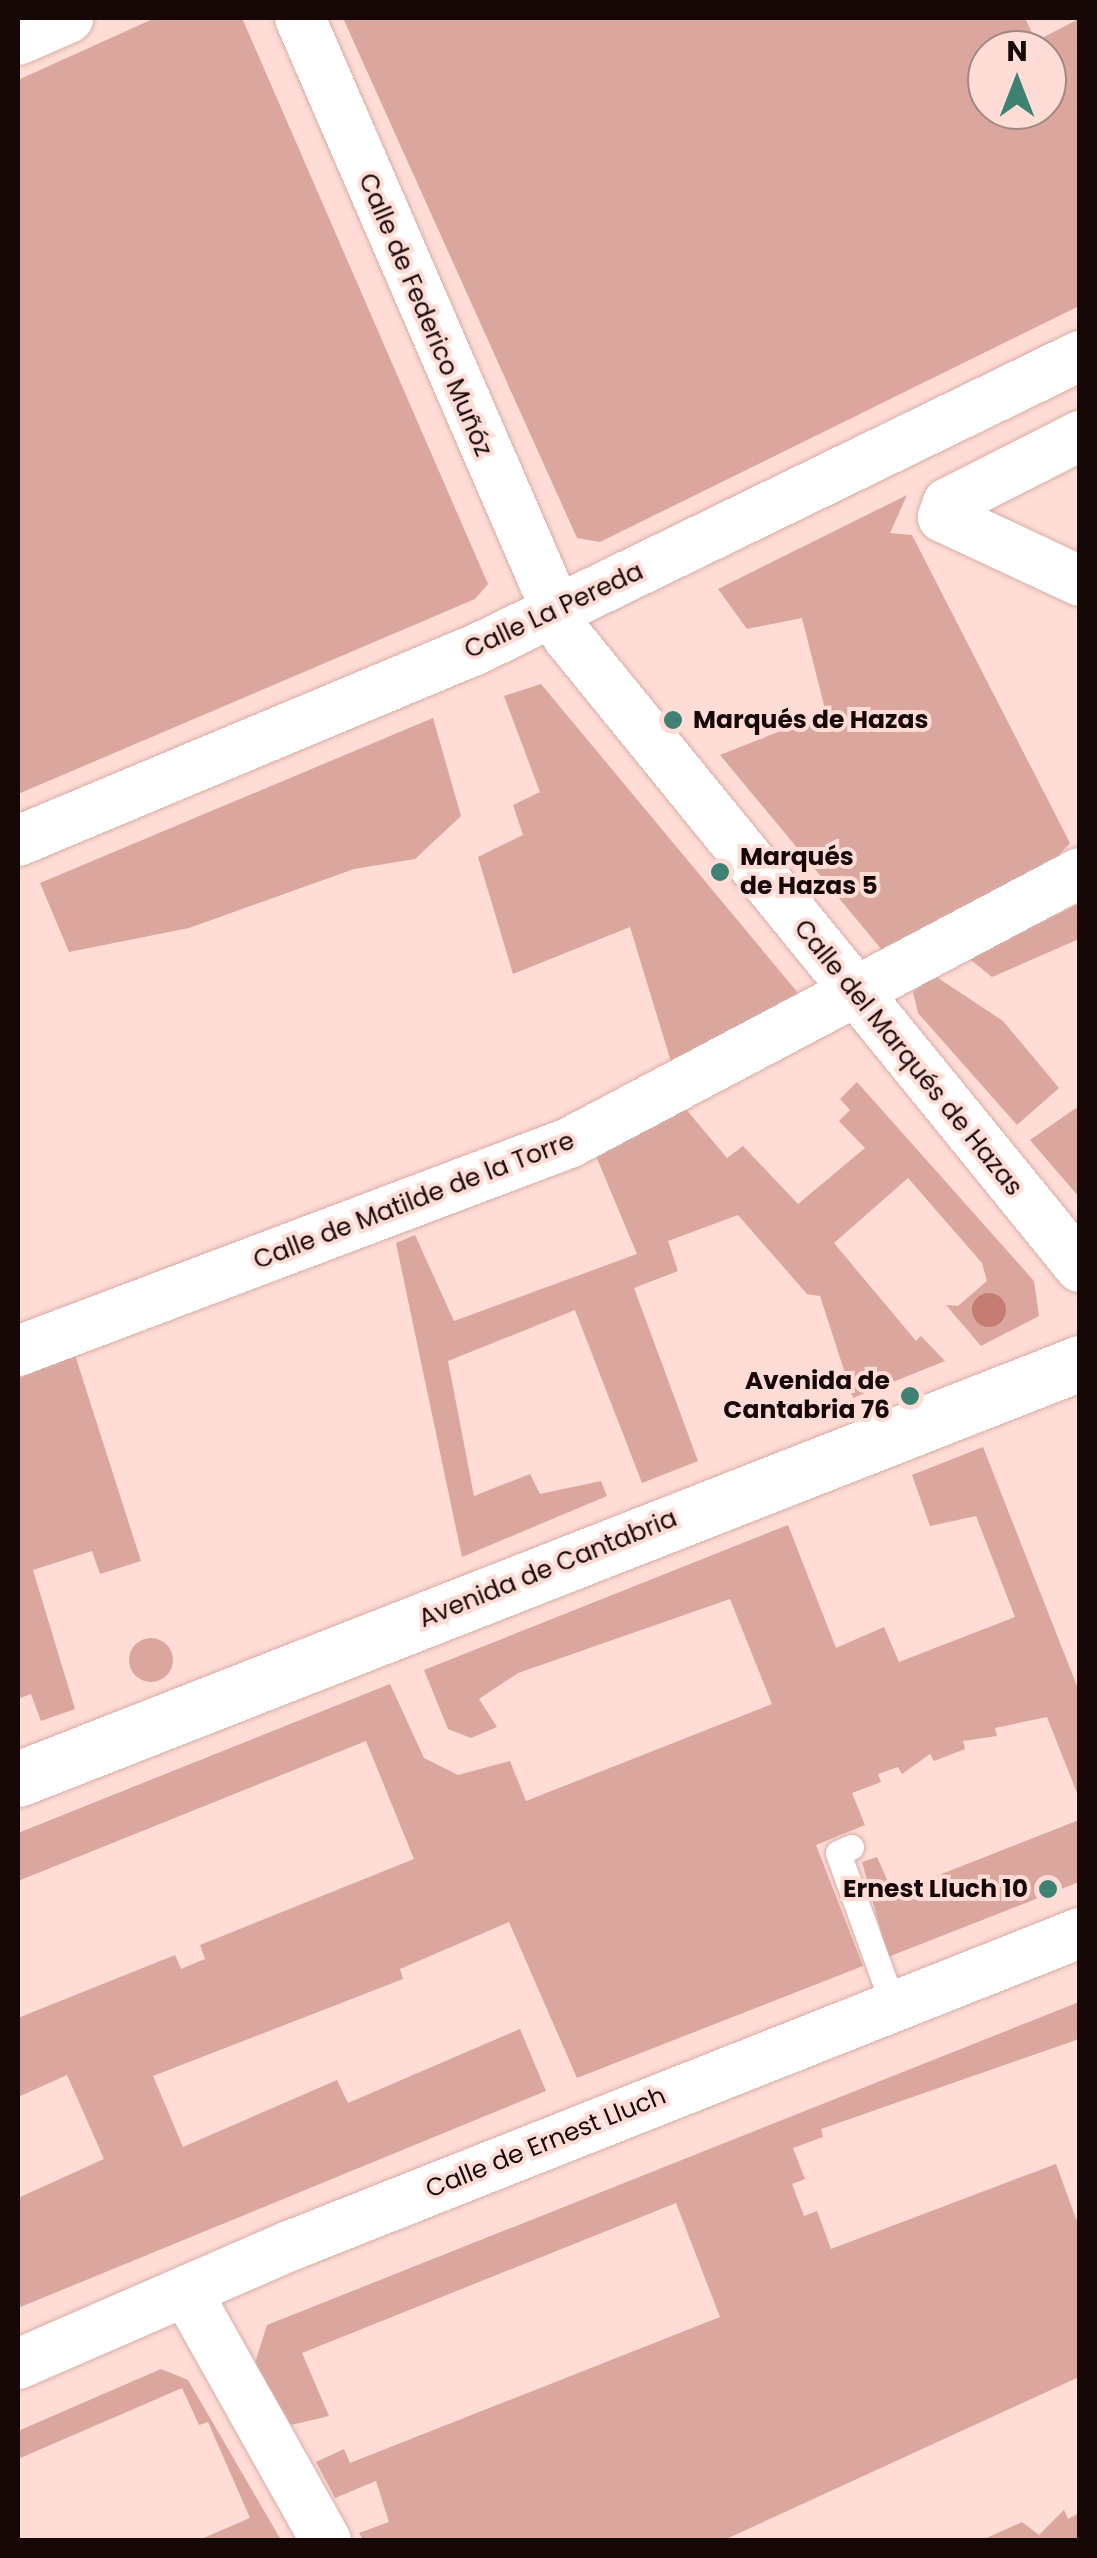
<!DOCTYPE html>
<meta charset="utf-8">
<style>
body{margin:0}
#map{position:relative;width:1097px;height:2558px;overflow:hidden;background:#ffdcd6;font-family:Poppins,sans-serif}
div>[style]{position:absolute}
.green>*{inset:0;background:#daa69d}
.round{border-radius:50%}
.water>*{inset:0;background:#c57c72}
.roads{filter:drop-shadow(0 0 2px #d7ada7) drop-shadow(0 0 2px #d7ada7)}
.lane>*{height:25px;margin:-12.5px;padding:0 12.5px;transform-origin:12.5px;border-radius:12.5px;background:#fff}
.street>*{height:50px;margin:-25px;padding:0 25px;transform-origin:25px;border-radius:25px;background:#fff}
.secondary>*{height:55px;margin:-27.5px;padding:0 27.5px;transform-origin:27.5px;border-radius:27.5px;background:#fff}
.dots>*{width:28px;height:28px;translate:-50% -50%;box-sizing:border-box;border:5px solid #ffdcd6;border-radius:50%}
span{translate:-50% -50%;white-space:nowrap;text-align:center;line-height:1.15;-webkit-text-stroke:8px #ffdcd6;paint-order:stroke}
.street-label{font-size:25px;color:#160807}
.poi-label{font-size:25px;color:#160807;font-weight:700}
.left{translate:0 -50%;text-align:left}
.right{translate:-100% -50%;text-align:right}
.frame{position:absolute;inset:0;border:20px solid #160807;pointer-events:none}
.north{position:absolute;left:967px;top:30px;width:100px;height:100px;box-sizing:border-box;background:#ffdcd6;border:2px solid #a28783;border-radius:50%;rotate:0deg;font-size:28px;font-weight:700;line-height:40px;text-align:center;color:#160807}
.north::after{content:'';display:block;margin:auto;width:35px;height:45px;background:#3e8274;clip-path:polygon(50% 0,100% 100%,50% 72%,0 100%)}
</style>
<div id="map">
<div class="green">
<div style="clip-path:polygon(155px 18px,242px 18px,488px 584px,475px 599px,18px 794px,18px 80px)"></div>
<div style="clip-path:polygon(evenodd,343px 18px,1025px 18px,1036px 41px,1079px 19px,1079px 306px,600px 542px,577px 538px,343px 18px,987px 50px,1047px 50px,1047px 110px,987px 110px,987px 50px)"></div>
<div style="clip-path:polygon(907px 495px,890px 533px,912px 535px,1070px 843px,1039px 877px,882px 950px,720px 755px,826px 713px,802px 618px,747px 629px,718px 589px)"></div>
<div style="clip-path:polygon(541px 684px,798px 993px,672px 1065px,630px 927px,513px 974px,478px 857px,523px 835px,513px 805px,540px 792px,504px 696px)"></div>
<div style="clip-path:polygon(433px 718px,461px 816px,415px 859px,354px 869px,189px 928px,69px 952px,40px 883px)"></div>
<div style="clip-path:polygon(1079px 904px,1079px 939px,992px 977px,966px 956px)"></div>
<div style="clip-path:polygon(932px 974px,1003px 1021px,1059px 1088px,1017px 1125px,918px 1013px,913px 992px)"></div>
<div style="clip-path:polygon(857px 1082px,1034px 1281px,1039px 1316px,981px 1346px,946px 1305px,958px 1306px,987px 1281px,982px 1263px,908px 1178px,834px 1243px,916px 1341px,921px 1336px,945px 1361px,853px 1398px,820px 1296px,807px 1294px,738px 1215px,668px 1241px,678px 1271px,634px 1288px,698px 1461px,642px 1483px,575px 1310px,448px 1361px,474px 1496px,530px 1474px,540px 1494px,601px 1481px,607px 1496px,462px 1557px,396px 1243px,415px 1235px,454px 1321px,637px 1254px,596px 1156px,684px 1107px,727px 1158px,743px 1146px,798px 1204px,865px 1148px,839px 1121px,850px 1110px,840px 1099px)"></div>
<div style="clip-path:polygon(1076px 1108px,1080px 1113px,1079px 1197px,1030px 1140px)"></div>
<div style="clip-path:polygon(75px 1355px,141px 1561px,100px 1574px,92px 1551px,33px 1570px,75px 1709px,41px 1721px,31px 1694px,18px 1699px,18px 1379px)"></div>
<div style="clip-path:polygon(983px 1447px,1079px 1691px,1079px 1798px,1047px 1717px,995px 1728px,997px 1736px,963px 1741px,965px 1749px,934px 1761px,930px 1754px,902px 1774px,898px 1767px,878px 1774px,881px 1782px,852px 1793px,865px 1825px,816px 1845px,863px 1966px,577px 2078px,509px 1922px,400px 1969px,403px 1979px,153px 2076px,183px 2147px,337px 2080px,348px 2103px,520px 2029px,546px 2091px,18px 2308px,18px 2198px,104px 2159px,67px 2075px,18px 2097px,18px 2018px,175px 1955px,181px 1969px,205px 1959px,200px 1945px,414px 1859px,366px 1741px,18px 1881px,18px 1833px,390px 1684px,424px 1758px,458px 1775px,510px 1761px,526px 1801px,772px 1704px,730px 1599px,518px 1673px,479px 1699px,497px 1727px,471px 1738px,448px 1729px,424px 1670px,788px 1525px,836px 1648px,884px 1627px,899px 1662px,1015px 1617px,976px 1516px,930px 1526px,912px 1475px)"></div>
<div class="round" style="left:129px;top:1638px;width:44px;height:44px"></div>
<div style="clip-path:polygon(1079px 1820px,1079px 1882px,888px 1957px,862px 1862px,877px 1857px,893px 1893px)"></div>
<div style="clip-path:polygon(1079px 2002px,1079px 2039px,821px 2129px,823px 2137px,793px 2148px,805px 2179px,792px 2184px,804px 2216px,817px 2211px,831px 2249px,1056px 2164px,1079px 2227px,1079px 2377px,724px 2540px,363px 2540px,359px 2533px,389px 2522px,376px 2481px,335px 2498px,316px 2462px,344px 2449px,350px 2463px,720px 2317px,676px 2203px,302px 2353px,329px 2416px,291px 2425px,255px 2363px,267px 2325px)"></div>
<div style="clip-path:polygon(161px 2369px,188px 2380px,281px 2540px,199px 2540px,250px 2518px,208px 2422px,199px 2425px,182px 2388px,18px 2459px,18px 2431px)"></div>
<div style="clip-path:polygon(1064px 2510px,1068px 2519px,1079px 2513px,1079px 2540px,982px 2540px,1022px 2522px,1039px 2535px)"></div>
</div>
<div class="water">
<div class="round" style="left:972px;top:1293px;width:34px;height:34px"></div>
</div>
<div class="roads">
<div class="lane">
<div style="left:851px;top:1847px;width:14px;rotate:155deg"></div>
<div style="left:838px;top:1853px;width:162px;rotate:70.1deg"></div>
</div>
<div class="street">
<div style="left:300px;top:18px;width:675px;rotate:66.59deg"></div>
<div style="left:568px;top:637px;width:812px;rotate:50.9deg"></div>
<div style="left:18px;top:40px;width:55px;rotate:-23.7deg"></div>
<div style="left:1080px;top:436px;width:148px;rotate:153.1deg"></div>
<div style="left:948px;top:503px;width:15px;rotate:110deg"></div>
<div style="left:943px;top:517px;width:151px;rotate:25deg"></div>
<div style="left:18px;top:841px;width:493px;rotate:-22.7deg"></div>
<div style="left:473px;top:651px;width:675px;rotate:-25.92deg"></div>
<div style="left:18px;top:1351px;width:589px;rotate:-20.68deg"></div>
<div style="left:569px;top:1143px;width:578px;rotate:-27.85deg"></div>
<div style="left:186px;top:2291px;width:286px;rotate:60.7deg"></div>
<div style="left:18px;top:2364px;width:299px;rotate:-23.5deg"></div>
<div style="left:292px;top:2245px;width:848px;rotate:-21.6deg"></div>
</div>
<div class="secondary">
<div style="left:18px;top:1779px;width:1141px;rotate:-21.39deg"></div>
</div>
</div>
<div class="dots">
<div style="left:673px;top:720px;background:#3e8274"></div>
<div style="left:720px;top:872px;background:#3e8274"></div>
<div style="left:910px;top:1396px;background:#3e8274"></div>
<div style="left:1048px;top:1889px;background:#3e8274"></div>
</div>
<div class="street-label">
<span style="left:425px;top:315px;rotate:67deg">Calle de Federico Muñóz</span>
<span style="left:554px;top:611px;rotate:-25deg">Calle La Pereda</span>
<span style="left:908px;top:1058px;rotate:51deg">Calle del Marqués de Hazas</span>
<span style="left:414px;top:1201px;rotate:-21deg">Calle de Matilde de la Torre</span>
<span style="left:548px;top:1569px;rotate:-22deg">Avenida de Cantabria</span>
<span style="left:546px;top:2143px;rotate:-22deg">Calle de Ernest Lluch</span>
</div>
<div class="poi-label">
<span class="left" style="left:693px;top:720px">Marqués de Hazas</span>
<span class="left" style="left:740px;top:872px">Marqués<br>de Hazas 5</span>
<span class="right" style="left:890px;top:1396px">Avenida de<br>Cantabria 76</span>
<span class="right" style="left:1028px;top:1889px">Ernest Lluch 10</span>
</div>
<div class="frame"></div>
<div class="north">N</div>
</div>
